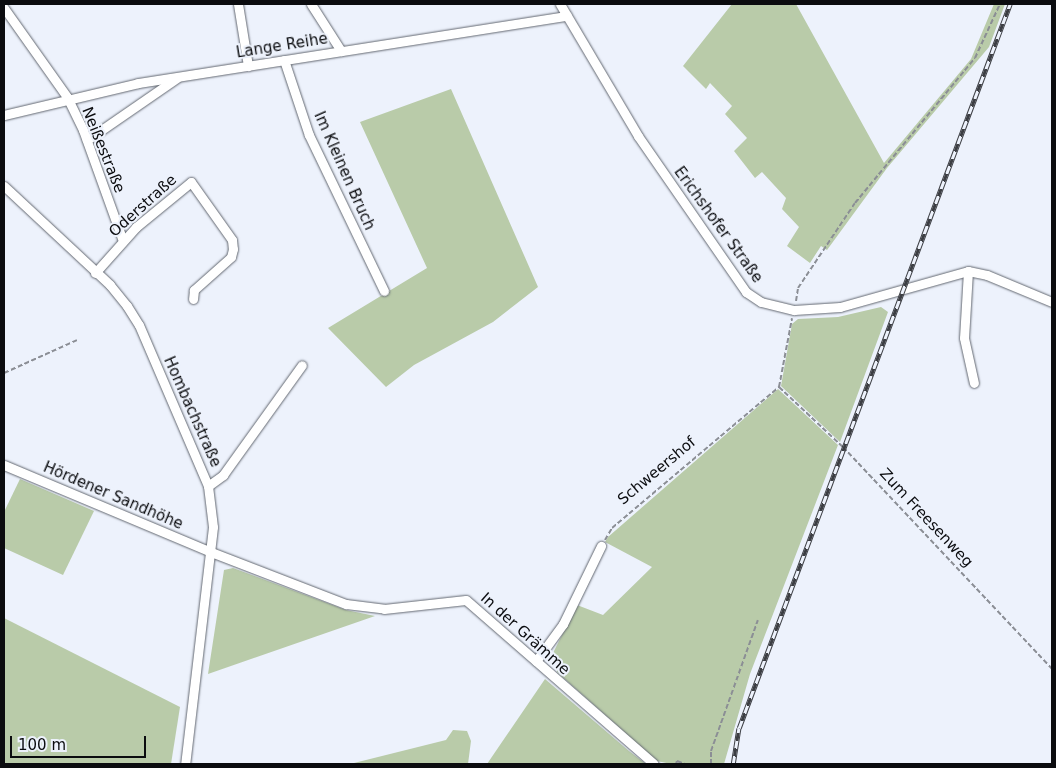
<!DOCTYPE html>
<meta charset="utf-8">
<style>
body{margin:0}
#map{position:relative;width:1056px;height:768px;overflow:hidden;background:#edf2fc;font-family:"DejaVu Sans",sans-serif}
div>[style]{position:absolute}
.green>*{inset:0;background:#b9cba9}
.path>*{height:2px;margin-top:-1px;transform-origin:0;background:repeating-linear-gradient(90deg,#8b8e95 0 5px,transparent 0 7.5px)}
.roads{filter:drop-shadow(0 0 1px #636871) drop-shadow(0 0 1px #636871)}
.minor>*{height:9px;margin:-4.5px;padding:0 4.5px;transform-origin:4.5px;border-radius:4.5px;background:#fff}
.rail>*{height:4.5px;margin-top:-2.25px;transform-origin:0;background:repeating-linear-gradient(90deg,#edf2fc 0 8px,#3c3e43 0 16px);box-sizing:border-box;border-block:1px solid #3c3e43}
span{translate:-50% -50%;white-space:nowrap;text-align:center;line-height:1.15;-webkit-text-stroke:4px #edf2fc;paint-order:stroke}
.street-label{font-size:15px;color:#0b0c0f}
.frame{position:absolute;inset:0;border:5px solid #0b0c0f;pointer-events:none}
.scale{position:absolute;left:10px;top:736px;width:136px;height:22px;box-sizing:border-box;border:2px solid #0b0c0f;border-top:0;padding-left:6px;font-size:15px;line-height:18px;white-space:nowrap;color:#0b0c0f;-webkit-text-stroke:4px #edf2fc;paint-order:stroke}
</style>
<div id="map">
<div class="green">
<div style="clip-path:polygon(732px 4px,796px 4px,884px 163px,971px 59px,994px 4px,1005px 4px,989px 47px,887px 168px,827px 250px,821px 246px,810px 263px,787px 246px,799px 227px,782px 209px,786px 198px,762px 172px,755px 178px,734px 151px,747px 138px,725px 114px,732px 106px,710px 83px,706px 89px,683px 66px)"></div>
<div style="clip-path:polygon(451px 89px,538px 287px,493px 322px,414px 365px,386px 387px,328px 328px,427px 268px,360px 122px)"></div>
<div style="clip-path:polygon(881px 307px,888px 312px,840px 442px,781px 386px,792px 324px,798px 319px,838px 317px)"></div>
<div style="clip-path:polygon(778px 389px,838px 445px,750px 674px,724px 764px,671px 764px,657px 761px,559px 674px,552px 665px,552px 655px,577px 605px,603px 615px,652px 567px,605px 542px,608px 537px)"></div>
<div style="clip-path:polygon(20px 479px,94px 511px,63px 575px,4px 548px,4px 512px)"></div>
<div style="clip-path:polygon(233px 568px,346px 610px,375px 616px,208px 674px,224px 570px)"></div>
<div style="clip-path:polygon(4px 618px,180px 707px,171px 764px,4px 764px)"></div>
<div style="clip-path:polygon(545px 679px,629px 751px,646px 764px,487px 764px)"></div>
<div style="clip-path:polygon(453px 730px,467px 731px,471px 741px,468px 764px,350px 764px,446px 740px)"></div>
</div>
<div class="path">
<div style="left:796px;top:301px;width:13px;rotate:-81deg"></div>
<div style="left:798px;top:288px;width:102px;rotate:-56.2deg"></div>
<div style="left:855px;top:203px;width:188px;rotate:-50.4deg"></div>
<div style="left:975px;top:58px;width:60px;rotate:-65.2deg"></div>
<div style="left:4px;top:373px;width:80px;rotate:-24.3deg"></div>
<div style="left:779px;top:387px;width:88px;rotate:43.2deg"></div>
<div style="left:843px;top:447px;width:305px;rotate:46.7deg"></div>
<div style="left:605px;top:540px;width:14px;rotate:-60deg"></div>
<div style="left:612px;top:528px;width:219px;rotate:-40.2deg"></div>
<div style="left:779px;top:387px;width:70px;rotate:-79.3deg"></div>
<div style="left:676px;top:764px;width:3px;rotate:-72deg"></div>
<div style="left:677px;top:761px;width:9px;rotate:21deg"></div>
<div style="left:711px;top:764px;width:13px;rotate:-90deg"></div>
<div style="left:711px;top:751px;width:139px;rotate:-70.3deg"></div>
</div>
<div class="roads">
<div class="minor">
<div style="left:238px;top:4px;width:63px;rotate:80.8deg"></div>
<div style="left:311px;top:4px;width:56px;rotate:57.4deg"></div>
<div style="left:560px;top:4px;width:153px;rotate:59.4deg"></div>
<div style="left:638px;top:136px;width:190px;rotate:55.3deg"></div>
<div style="left:746px;top:292px;width:18px;rotate:34deg"></div>
<div style="left:761px;top:302px;width:34px;rotate:14deg"></div>
<div style="left:794px;top:310px;width:46px;rotate:-3.7deg"></div>
<div style="left:840px;top:307px;width:133px;rotate:-15.7deg"></div>
<div style="left:968px;top:271px;width:19px;rotate:12deg"></div>
<div style="left:987px;top:275px;width:70px;rotate:22.6deg"></div>
<div style="left:4px;top:8px;width:109px;rotate:54.7deg"></div>
<div style="left:67px;top:97px;width:37px;rotate:64deg"></div>
<div style="left:83px;top:130px;width:118px;rotate:70.2deg"></div>
<div style="left:284px;top:60px;width:79px;rotate:71.6deg"></div>
<div style="left:309px;top:135px;width:173px;rotate:64.3deg"></div>
<div style="left:4px;top:115px;width:138px;rotate:-13.4deg"></div>
<div style="left:138px;top:83px;width:434px;rotate:-8.9deg"></div>
<div style="left:87px;top:140px;width:109px;rotate:-34.6deg"></div>
<div style="left:4px;top:186px;width:145px;rotate:43deg"></div>
<div style="left:110px;top:285px;width:27px;rotate:51deg"></div>
<div style="left:127px;top:306px;width:22px;rotate:58deg"></div>
<div style="left:139px;top:325px;width:175px;rotate:66.8deg"></div>
<div style="left:208px;top:486px;width:41px;rotate:83deg"></div>
<div style="left:213px;top:527px;width:239px;rotate:96.7deg"></div>
<div style="left:968px;top:271px;width:67px;rotate:93.4deg"></div>
<div style="left:964px;top:338px;width:46px;rotate:77.5deg"></div>
<div style="left:95px;top:273px;width:62px;rotate:-48.3deg"></div>
<div style="left:136px;top:227px;width:71px;rotate:-39.3deg"></div>
<div style="left:191px;top:182px;width:71px;rotate:54.7deg"></div>
<div style="left:232px;top:240px;width:9px;rotate:84deg"></div>
<div style="left:233px;top:249px;width:8px;rotate:104deg"></div>
<div style="left:231px;top:257px;width:50px;rotate:138.3deg"></div>
<div style="left:194px;top:290px;width:9px;rotate:96deg"></div>
<div style="left:4px;top:465px;width:225px;rotate:22.8deg"></div>
<div style="left:211px;top:552px;width:145px;rotate:21.1deg"></div>
<div style="left:346px;top:604px;width:38px;rotate:7deg"></div>
<div style="left:384px;top:609px;width:82px;rotate:-6.3deg"></div>
<div style="left:466px;top:600px;width:249px;rotate:41.1deg"></div>
<div style="left:208px;top:486px;width:19px;rotate:-36deg"></div>
<div style="left:223px;top:475px;width:135px;rotate:-54.3deg"></div>
<div style="left:536px;top:661px;width:46px;rotate:-53.9deg"></div>
<div style="left:563px;top:624px;width:87px;rotate:-64deg"></div>
</div>
</div>
<div class="rail">
<div style="left:733px;top:764px;width:36px;rotate:-81deg"></div>
<div style="left:739px;top:728px;width:773px;rotate:-69.48deg"></div>
</div>
<div class="street-label">
<span style="left:282px;top:46px;rotate:-9deg">Lange Reihe</span>
<span style="left:103px;top:150px;rotate:68deg">Neißestraße</span>
<span style="left:344px;top:171px;rotate:66deg">Im Kleinen Bruch</span>
<span style="left:143px;top:206px;rotate:-42deg">Oderstraße</span>
<span style="left:718px;top:225px;rotate:54deg">Erichshofer Straße</span>
<span style="left:192px;top:412px;rotate:66deg">Hombachstraße</span>
<span style="left:657px;top:471px;rotate:-40deg">Schweershof</span>
<span style="left:113px;top:496px;rotate:23deg">Hördener Sandhöhe</span>
<span style="left:926px;top:518px;rotate:47deg">Zum Freesenweg</span>
<span style="left:525px;top:634px;rotate:42deg">In der Grämme</span>
</div>
<div class="frame"></div>
<div class="scale">100 m</div>
</div>
